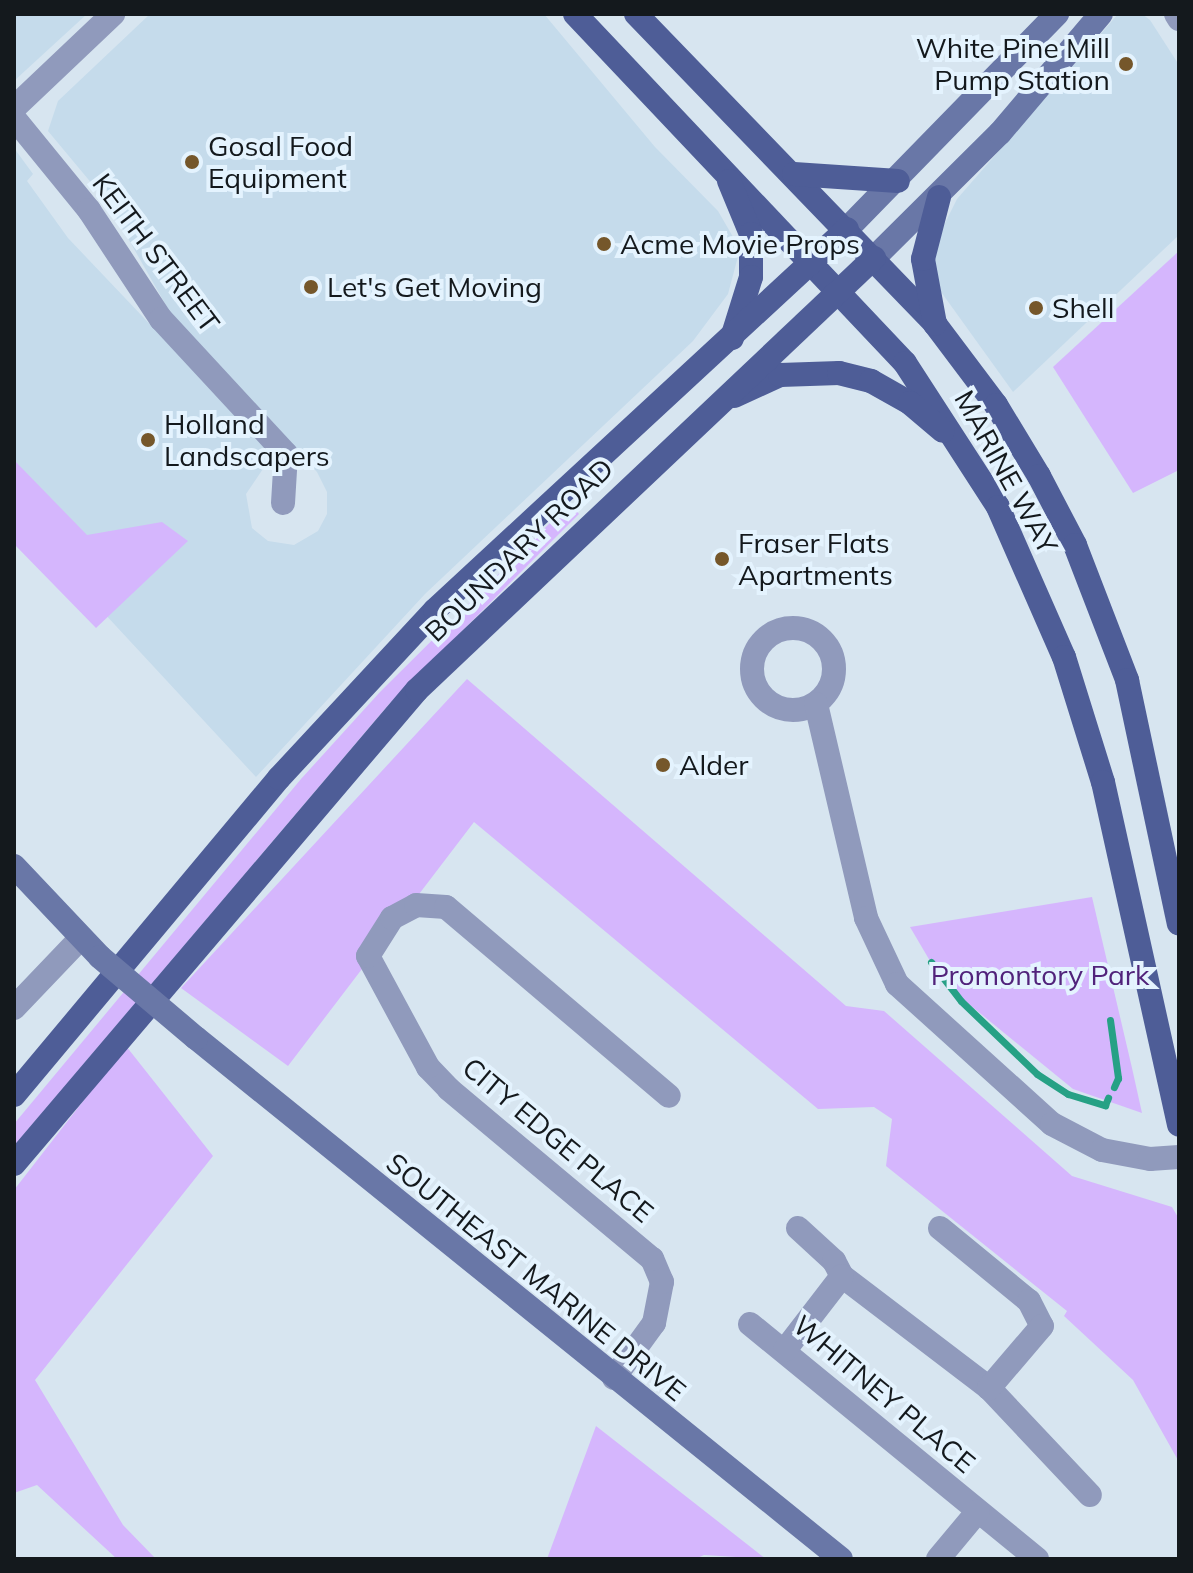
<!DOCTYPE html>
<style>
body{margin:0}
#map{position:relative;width:1193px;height:1573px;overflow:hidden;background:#d7e5f0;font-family:Mulish,sans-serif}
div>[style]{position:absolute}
.built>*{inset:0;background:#c5dbeb}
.green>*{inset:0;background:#d5b6fd}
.stream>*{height:7px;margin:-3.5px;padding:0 3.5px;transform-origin:3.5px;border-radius:3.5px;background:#26a185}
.street>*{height:24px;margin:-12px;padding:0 12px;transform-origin:12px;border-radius:12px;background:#909abc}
.street>.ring{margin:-12px;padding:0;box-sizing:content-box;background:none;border:24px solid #909abc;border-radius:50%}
.secondary>*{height:24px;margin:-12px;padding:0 12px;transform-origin:12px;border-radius:12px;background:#6977a7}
.primary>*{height:24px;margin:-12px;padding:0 12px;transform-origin:12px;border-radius:12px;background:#4e5d97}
.secondary-bridge>*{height:24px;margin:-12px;padding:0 12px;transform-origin:12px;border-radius:12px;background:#6977a7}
.dots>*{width:22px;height:22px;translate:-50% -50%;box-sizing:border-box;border:4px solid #e4f3fe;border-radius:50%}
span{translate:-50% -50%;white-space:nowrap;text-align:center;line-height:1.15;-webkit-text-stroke:8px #e4f3fe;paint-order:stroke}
.poi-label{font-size:28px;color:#14191d}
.right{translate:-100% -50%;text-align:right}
.left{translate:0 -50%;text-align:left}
.street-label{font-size:28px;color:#14191d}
.park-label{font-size:28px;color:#51237b}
.frame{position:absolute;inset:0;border:16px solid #14191d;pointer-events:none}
</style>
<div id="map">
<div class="built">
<div style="clip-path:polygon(14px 14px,87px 14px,14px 81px)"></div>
<div style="clip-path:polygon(150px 14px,544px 14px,655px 147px,718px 211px,740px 249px,728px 294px,693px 341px,425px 594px,256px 777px,14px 516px,14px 148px,33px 174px,27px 181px,68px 238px,273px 454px,246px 494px,252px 528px,268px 541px,294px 545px,318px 531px,327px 514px,327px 492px,317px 472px,180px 330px,108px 203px,48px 131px,58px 101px)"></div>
<div style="clip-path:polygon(1118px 14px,1142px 14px,1150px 20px,1179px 65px,1179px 235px,1013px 392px,939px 289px,933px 259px,937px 239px,957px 199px)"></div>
</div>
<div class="green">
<div style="clip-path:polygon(1179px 251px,1179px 470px,1133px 493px,1053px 367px)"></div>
<div style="clip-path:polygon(14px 460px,87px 535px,162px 522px,188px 541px,96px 628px,14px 544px)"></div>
<div style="clip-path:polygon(570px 503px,579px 514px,390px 703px,14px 1146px,14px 1124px,301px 779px,380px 692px)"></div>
<div style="clip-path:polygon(467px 679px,846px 1006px,884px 1011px,1072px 1176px,1172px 1207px,1179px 1219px,1179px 1462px,1133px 1380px,1064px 1316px,1067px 1311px,886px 1166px,892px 1119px,874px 1107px,818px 1109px,474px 822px,288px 1066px,181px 988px)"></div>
<div style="clip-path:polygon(1092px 897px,1132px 1068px,1142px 1113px,1073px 1089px,943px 983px,910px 927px)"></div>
<div style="clip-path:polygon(126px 1046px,213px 1156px,35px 1380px,123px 1525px,156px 1559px,117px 1559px,37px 1485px,14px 1493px,14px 1190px)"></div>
<div style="clip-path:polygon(596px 1426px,766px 1559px,704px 1555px,695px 1559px,547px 1559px)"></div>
</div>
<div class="stream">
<div style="left:931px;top:962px;width:49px;rotate:52.4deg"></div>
<div style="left:961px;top:1001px;width:105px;rotate:43.8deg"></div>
<div style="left:1037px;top:1074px;width:37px;rotate:33deg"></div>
<div style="left:1068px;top:1094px;width:39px;rotate:17deg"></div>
<div style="left:1105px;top:1105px;width:8px;rotate:-67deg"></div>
<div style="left:1110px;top:1020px;width:59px;rotate:82.1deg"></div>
<div style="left:1118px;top:1078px;width:10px;rotate:114deg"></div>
</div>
<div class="street">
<div style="left:1176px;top:14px;width:6px;rotate:59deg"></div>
<div style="left:14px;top:108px;width:137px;rotate:-43.5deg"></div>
<div style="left:14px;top:118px;width:119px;rotate:50.8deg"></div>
<div style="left:89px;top:210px;width:131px;rotate:56.6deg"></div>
<div style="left:161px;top:319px;width:184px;rotate:47.2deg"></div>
<div style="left:286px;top:454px;width:49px;rotate:93.5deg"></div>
<div class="ring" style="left:752px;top:628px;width:58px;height:58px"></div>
<div style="left:816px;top:704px;width:220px;rotate:76.8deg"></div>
<div style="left:866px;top:918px;width:73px;rotate:64.8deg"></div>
<div style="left:897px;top:984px;width:209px;rotate:42.1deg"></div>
<div style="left:1052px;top:1124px;width:56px;rotate:27.5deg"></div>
<div style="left:1102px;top:1150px;width:49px;rotate:10.6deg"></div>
<div style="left:1150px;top:1159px;width:29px;rotate:-4deg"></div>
<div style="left:14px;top:1008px;width:95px;rotate:-46.3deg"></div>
<div style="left:798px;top:1228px;width:49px;rotate:42.5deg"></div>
<div style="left:834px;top:1261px;width:17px;rotate:62deg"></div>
<div style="left:842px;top:1276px;width:185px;rotate:37.3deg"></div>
<div style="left:989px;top:1388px;width:147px;rotate:46.7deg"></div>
<div style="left:940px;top:1228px;width:115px;rotate:39.4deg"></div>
<div style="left:1029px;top:1301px;width:28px;rotate:63deg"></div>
<div style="left:1042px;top:1326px;width:82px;rotate:130.5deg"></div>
<div style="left:750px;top:1324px;width:371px;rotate:39.3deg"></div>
<div style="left:785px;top:1350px;width:93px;rotate:-52.4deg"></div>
<div style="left:614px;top:1378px;width:68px;rotate:-54deg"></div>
<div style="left:654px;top:1323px;width:42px;rotate:-79deg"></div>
<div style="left:662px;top:1282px;width:25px;rotate:-113deg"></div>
<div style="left:652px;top:1259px;width:265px;rotate:-140.1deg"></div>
<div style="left:449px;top:1089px;width:30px;rotate:-134deg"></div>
<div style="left:428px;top:1067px;width:126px;rotate:-118.4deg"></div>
<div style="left:368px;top:956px;width:45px;rotate:-57.7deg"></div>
<div style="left:392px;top:918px;width:27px;rotate:-28deg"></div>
<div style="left:416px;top:905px;width:30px;rotate:4deg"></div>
<div style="left:446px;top:907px;width:292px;rotate:40.3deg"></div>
<div style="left:938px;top:1559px;width:62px;rotate:-50.2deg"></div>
</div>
<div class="secondary">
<div style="left:847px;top:229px;width:301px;rotate:-45.7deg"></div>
<div style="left:874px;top:258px;width:177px;rotate:-44.8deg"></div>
<div style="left:1000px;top:133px;width:156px;rotate:-49.7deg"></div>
<div style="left:14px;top:866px;width:125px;rotate:46.6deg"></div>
<div style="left:196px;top:1038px;width:829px;rotate:38.93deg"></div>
</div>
<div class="primary">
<div style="left:575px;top:14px;width:480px;rotate:46.6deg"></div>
<div style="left:905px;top:363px;width:171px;rotate:57.1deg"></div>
<div style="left:998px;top:507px;width:164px;rotate:66.3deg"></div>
<div style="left:1064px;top:657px;width:131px;rotate:72.7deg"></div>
<div style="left:1103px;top:782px;width:351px;rotate:77.5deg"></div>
<div style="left:636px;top:14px;width:431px;rotate:46deg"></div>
<div style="left:935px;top:324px;width:101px;rotate:53deg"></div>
<div style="left:996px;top:405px;width:83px;rotate:58.8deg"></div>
<div style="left:1039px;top:476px;width:78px;rotate:62.4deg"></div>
<div style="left:1075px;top:545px;width:145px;rotate:68.9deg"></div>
<div style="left:1127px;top:680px;width:249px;rotate:78deg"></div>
<div style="left:794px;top:174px;width:104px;rotate:3.9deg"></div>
<div style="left:729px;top:181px;width:57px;rotate:67.5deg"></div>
<div style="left:751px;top:234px;width:43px;rotate:90deg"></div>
<div style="left:751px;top:277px;width:64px;rotate:107.3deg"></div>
<div style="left:935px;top:324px;width:66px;rotate:-100.5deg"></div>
<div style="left:923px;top:259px;width:64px;rotate:-75.5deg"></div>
<div style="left:734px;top:396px;width:51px;rotate:-24.5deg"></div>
<div style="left:780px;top:375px;width:59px;rotate:-1.9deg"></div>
<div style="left:839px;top:373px;width:33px;rotate:14deg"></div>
<div style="left:871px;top:381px;width:45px;rotate:29.4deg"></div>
<div style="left:910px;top:403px;width:43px;rotate:40.3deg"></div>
<div style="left:14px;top:1095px;width:413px;rotate:-50.1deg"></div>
<div style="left:279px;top:778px;width:229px;rotate:-47.1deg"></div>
<div style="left:435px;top:610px;width:561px;rotate:-42.76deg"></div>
<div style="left:14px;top:1164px;width:622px;rotate:-49.63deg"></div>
<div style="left:417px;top:690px;width:629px;rotate:-43.39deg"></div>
</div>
<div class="secondary-bridge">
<div style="left:100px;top:957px;width:126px;rotate:40.2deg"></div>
</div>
<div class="dots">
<div style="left:1126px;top:64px;background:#75572b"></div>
<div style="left:192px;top:162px;background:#75572b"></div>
<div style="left:604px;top:244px;background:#75572b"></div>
<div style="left:311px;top:287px;background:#75572b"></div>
<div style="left:1036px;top:308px;background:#75572b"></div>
<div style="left:148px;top:440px;background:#75572b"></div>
<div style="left:722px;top:559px;background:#75572b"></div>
<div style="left:663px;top:765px;background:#75572b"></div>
</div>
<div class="poi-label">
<span class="right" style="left:1110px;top:64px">White Pine Mill<br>Pump Station</span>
<span class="left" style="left:208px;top:162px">Gosal Food<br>Equipment</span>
<span class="left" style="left:620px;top:244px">Acme Movie Props</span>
<span class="left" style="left:327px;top:287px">Let's Get Moving</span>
<span class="left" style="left:1052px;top:308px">Shell</span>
<span class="left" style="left:164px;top:440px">Holland<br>Landscapers</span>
<span class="left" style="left:738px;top:559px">Fraser Flats<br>Apartments</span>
<span class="left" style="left:679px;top:765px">Alder</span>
</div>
<div class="street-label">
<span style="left:156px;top:253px;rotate:53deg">KEITH STREET</span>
<span style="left:1006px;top:472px;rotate:61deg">MARINE WAY</span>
<span style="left:519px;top:550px;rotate:-44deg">BOUNDARY ROAD</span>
<span style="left:558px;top:1140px;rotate:40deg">CITY EDGE PLACE</span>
<span style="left:536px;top:1277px;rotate:39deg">SOUTHEAST MARINE DRIVE</span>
<span style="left:884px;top:1394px;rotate:40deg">WHITNEY PLACE</span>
</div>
<div class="park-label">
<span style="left:1040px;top:975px">Promontory Park</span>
</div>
<div class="frame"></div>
</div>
